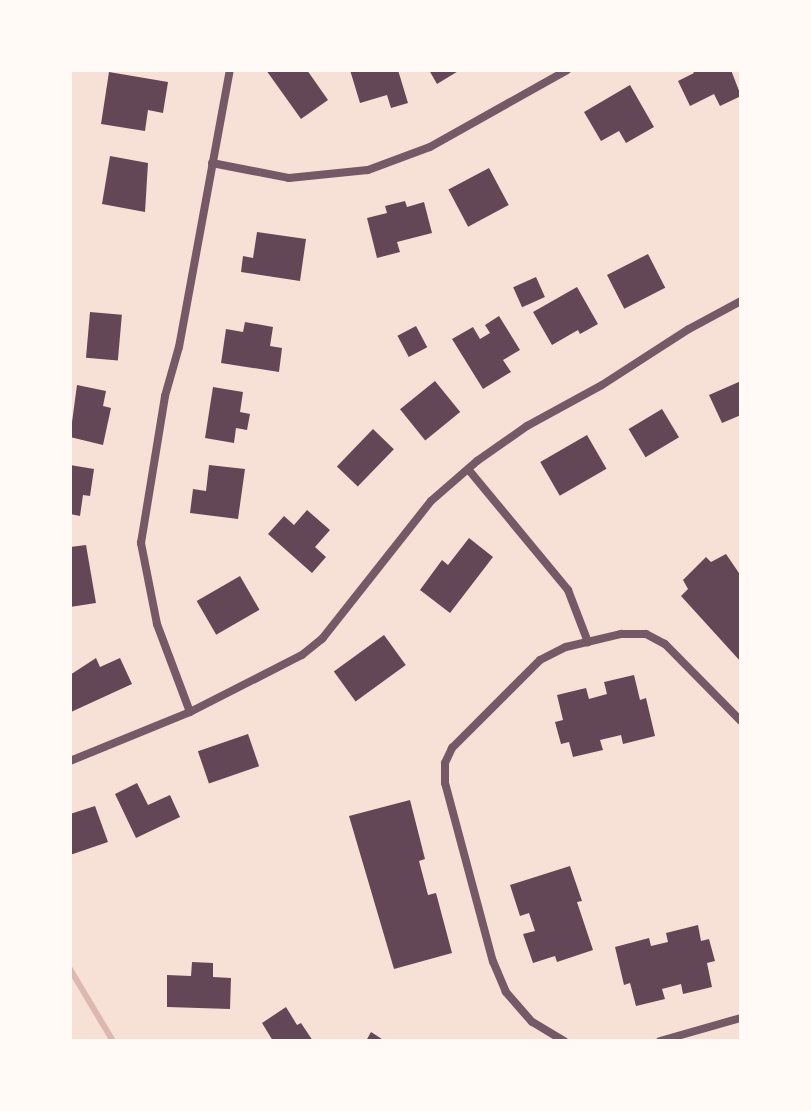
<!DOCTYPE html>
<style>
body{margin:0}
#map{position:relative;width:811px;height:1111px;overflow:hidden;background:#f7e1d7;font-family:Roboto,sans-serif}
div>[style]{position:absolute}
.stream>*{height:6px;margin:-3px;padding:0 3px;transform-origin:3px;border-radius:3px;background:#dcb8b0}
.building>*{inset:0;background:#644757;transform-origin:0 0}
.minor>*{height:8px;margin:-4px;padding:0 4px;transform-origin:4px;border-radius:4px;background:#755966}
span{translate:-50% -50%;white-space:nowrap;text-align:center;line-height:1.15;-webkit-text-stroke:7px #fffaf5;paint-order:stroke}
.frame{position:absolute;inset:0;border:72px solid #fffaf5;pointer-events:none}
</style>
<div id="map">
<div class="stream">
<div style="left:70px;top:969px;width:84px;rotate:59.2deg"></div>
</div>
<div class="building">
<div style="clip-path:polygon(266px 70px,307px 70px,328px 100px,301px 119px)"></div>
<div style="clip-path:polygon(350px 70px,398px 70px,408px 103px,391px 108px,387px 95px,360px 103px)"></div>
<div style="clip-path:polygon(429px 70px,460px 70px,437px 84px)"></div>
<div style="clip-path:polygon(692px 70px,731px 70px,741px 96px,720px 106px,714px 94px,690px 106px,678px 81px,694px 73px)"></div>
<div style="clip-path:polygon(109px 72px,168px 82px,163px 113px,148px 110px,145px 131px,101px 124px)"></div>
<div style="clip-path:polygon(630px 85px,654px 127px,626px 143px,619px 131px,601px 141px,584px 112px)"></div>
<div style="clip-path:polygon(110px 156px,148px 163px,145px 212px,102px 204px)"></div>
<div style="left:489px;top:168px;width:42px;height:46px;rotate:62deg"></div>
<div style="clip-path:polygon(405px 201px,407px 207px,424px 202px,432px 233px,397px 242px,400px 252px,377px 258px,367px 218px,387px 213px,385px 206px)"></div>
<div style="clip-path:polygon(257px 232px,306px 239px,300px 281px,241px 272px,243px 256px,253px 258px)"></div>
<div style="left:648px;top:254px;width:38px;height:46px;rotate:63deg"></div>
<div style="left:536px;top:277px;width:22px;height:25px;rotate:66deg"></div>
<div style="clip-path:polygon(577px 287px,598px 324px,580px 334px,578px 330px,552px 345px,533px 312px)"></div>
<div style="left:90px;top:312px;width:32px;height:46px;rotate:5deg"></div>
<div style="clip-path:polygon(499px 316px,520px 350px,503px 360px,511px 372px,483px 389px,452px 339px,473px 327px,480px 339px,490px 333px,485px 325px)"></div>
<div style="clip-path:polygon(245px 322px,273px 327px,270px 346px,282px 348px,279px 372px,221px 363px,226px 329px,243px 332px)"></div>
<div style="left:416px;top:326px;width:24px;height:21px;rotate:62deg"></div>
<div style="left:435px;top:381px;width:40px;height:45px;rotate:51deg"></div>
<div style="clip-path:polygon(741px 381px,741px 415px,722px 423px,709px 395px)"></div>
<div style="clip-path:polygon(77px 385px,106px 391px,103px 406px,111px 408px,103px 445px,70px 437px)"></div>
<div style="clip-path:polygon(213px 387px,243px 392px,240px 412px,250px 414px,247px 430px,236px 428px,234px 443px,205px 438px)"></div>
<div style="left:662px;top:409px;width:33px;height:39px;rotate:59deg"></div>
<div style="left:373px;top:429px;width:29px;height:52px;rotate:44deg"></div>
<div style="left:587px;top:435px;width:39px;height:54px;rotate:60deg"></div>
<div style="clip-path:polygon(70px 465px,94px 469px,90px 496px,83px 495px,80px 516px,70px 514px)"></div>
<div style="clip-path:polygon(209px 465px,245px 469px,238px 519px,190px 513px,193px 489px,206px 491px)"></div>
<div style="clip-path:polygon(307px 510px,330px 530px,315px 547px,326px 557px,312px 573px,268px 534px,284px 516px,294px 525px)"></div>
<div style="clip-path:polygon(469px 538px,493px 557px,450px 613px,420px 590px,442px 560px,448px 565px)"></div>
<div style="clip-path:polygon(86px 545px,96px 603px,70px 607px,70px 547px)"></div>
<div style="clip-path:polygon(726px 554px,741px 576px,741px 662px,681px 596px,688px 589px,683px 580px,706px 557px,711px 562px)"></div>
<div style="left:240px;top:576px;width:39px;height:50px;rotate:60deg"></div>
<div style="left:384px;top:635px;width:37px;height:62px;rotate:54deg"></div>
<div style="clip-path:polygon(96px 658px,100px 667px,120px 658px,132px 684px,71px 712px,70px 675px)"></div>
<div style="clip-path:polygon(634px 675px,640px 700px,646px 698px,655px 736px,623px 744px,621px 735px,600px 740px,603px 750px,573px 757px,569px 742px,561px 744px,555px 722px,563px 720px,557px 695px,586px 688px,589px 699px,607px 694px,604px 682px)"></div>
<div style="left:248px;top:734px;width:34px;height:53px;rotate:71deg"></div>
<div style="clip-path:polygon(137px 783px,148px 805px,170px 795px,180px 817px,136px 838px,115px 794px)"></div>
<div style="clip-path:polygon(410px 800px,425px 859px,419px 861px,428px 895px,436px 893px,452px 953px,394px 969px,349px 816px)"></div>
<div style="clip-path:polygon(95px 806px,108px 842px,70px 855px,70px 814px)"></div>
<div style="clip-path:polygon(570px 866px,582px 901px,577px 902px,593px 950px,557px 962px,555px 956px,533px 963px,523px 934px,535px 931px,529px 913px,520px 916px,510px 885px)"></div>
<div style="clip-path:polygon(698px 925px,701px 941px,709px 939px,715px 961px,707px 963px,712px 987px,683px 994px,681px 984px,662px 989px,665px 999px,636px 1006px,630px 983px,624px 985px,615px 947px,649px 938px,651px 946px,668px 942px,666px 933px)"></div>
<div style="clip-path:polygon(192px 962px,213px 963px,213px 977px,231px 978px,230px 1009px,167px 1007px,167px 975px,191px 976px)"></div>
<div style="clip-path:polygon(286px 1007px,297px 1025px,301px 1023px,313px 1041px,273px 1041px,262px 1023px)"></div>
<div style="clip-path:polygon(371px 1032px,385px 1041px,366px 1041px)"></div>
</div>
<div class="minor">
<div style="left:212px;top:163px;width:78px;rotate:11deg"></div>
<div style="left:289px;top:178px;width:79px;rotate:-5.8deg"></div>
<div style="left:368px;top:170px;width:66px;rotate:-20.4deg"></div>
<div style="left:430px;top:147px;width:157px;rotate:-29.3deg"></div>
<div style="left:468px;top:469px;width:157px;rotate:50.4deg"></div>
<div style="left:568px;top:590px;width:56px;rotate:69deg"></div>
<div style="left:190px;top:712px;width:94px;rotate:-110.6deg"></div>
<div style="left:157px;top:624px;width:83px;rotate:-101.2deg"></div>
<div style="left:141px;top:543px;width:149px;rotate:-80.7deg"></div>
<div style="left:165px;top:396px;width:51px;rotate:-74.1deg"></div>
<div style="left:179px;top:347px;width:282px;rotate:-79.6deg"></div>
<div style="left:70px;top:761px;width:130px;rotate:-22.2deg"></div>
<div style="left:190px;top:712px;width:126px;rotate:-27deg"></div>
<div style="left:302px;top:655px;width:26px;rotate:-39deg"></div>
<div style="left:322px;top:639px;width:176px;rotate:-51.7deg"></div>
<div style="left:431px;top:501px;width:61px;rotate:-41deg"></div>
<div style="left:477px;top:461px;width:61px;rotate:-35deg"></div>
<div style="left:527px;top:426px;width:85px;rotate:-28.7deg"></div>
<div style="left:602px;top:385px;width:103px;rotate:-32.8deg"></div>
<div style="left:689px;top:329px;width:59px;rotate:-28.3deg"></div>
<div style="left:564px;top:1041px;width:37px;rotate:-149deg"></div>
<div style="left:532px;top:1022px;width:40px;rotate:-131deg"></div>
<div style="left:506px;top:992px;width:33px;rotate:-113deg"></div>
<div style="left:493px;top:962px;width:185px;rotate:-105deg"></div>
<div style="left:445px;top:783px;width:20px;rotate:-90deg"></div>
<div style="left:445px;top:763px;width:17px;rotate:-65deg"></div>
<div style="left:452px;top:748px;width:124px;rotate:-45deg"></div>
<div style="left:540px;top:660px;width:29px;rotate:-27deg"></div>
<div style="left:566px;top:647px;width:57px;rotate:-13.3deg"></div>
<div style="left:621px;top:634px;width:25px"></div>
<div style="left:646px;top:634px;width:21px;rotate:28deg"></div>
<div style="left:665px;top:644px;width:108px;rotate:45.4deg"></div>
<div style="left:660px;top:1041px;width:84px;rotate:-15.9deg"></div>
</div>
<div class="frame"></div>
</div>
